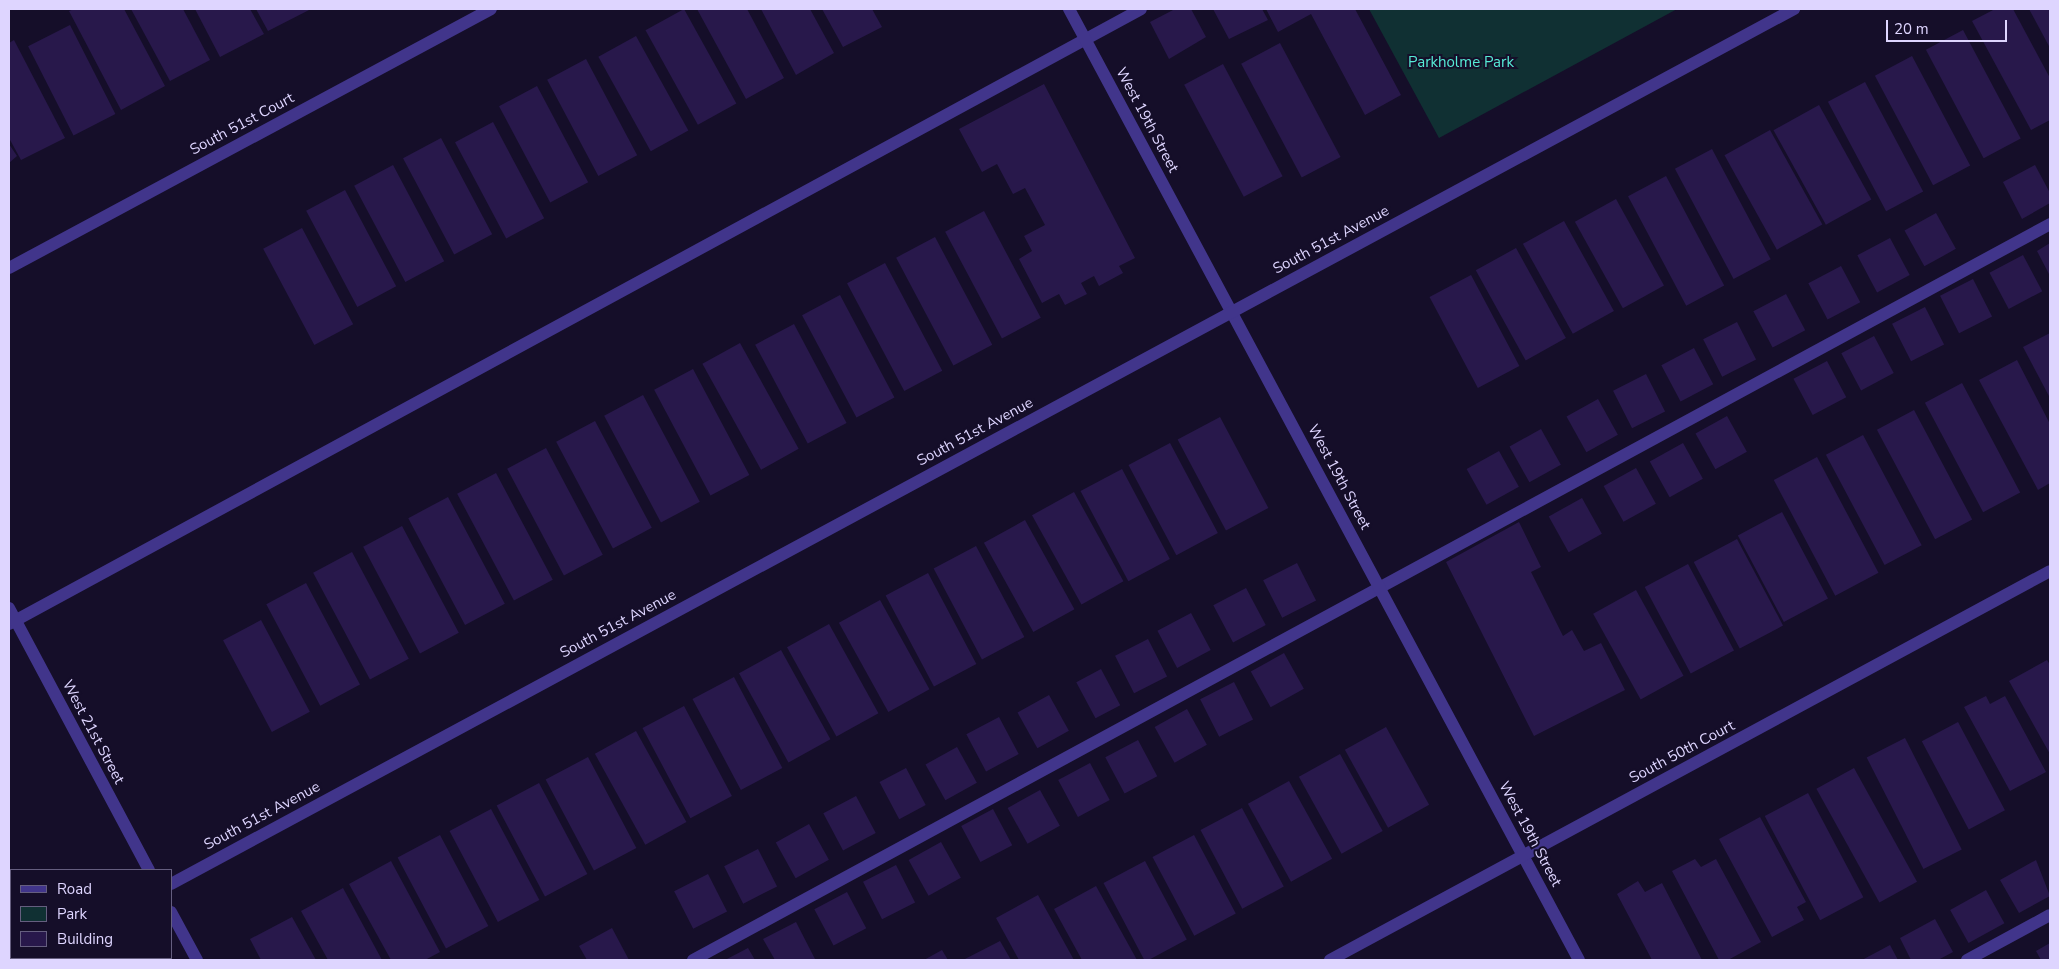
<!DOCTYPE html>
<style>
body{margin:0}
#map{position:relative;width:2059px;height:969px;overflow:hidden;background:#150e29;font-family:"Nunito Sans",sans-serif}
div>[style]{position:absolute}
.green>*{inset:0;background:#103033}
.building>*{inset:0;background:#28184b;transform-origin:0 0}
.lane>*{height:12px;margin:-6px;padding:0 6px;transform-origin:6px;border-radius:6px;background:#41358b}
.street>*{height:12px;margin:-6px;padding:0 6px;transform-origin:6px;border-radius:6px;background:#41358b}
span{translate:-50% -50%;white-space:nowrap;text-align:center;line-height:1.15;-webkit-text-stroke:4px #150e29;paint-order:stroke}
.park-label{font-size:15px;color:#56ead5}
.street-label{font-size:15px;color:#ded5ff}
.frame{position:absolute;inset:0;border:10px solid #ded5ff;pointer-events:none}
.legend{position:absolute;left:10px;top:869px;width:162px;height:90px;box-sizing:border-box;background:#150e29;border:1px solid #655e7f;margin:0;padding:6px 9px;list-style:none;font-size:15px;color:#ded5ff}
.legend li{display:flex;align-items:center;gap:10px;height:25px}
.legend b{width:25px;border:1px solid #655e7f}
.scale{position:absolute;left:1886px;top:20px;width:121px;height:22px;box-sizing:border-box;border:2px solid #ded5ff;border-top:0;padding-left:6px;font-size:15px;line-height:18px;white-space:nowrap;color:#ded5ff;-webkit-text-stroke:4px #150e29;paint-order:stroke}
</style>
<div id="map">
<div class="green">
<div style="clip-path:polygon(1369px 9px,1677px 9px,1439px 138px)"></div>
</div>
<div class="building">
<div style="clip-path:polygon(74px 9px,124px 9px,165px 86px,121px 110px,69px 11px)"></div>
<div style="clip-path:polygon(131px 9px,183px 9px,210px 60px,170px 81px)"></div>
<div style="clip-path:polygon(195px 9px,250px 9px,264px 34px,220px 57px)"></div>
<div style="clip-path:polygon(256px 9px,311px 9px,268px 31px)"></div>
<div style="left:684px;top:9px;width:108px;height:44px;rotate:61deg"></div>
<div style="clip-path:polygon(697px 9px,747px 9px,784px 78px,746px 99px)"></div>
<div style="clip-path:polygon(761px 9px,810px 9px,834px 53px,796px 75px)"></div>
<div style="clip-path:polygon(822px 9px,872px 9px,882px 27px,843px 47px)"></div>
<div style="clip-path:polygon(1175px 9px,1191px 9px,1206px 37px,1169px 59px,1150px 22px)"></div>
<div style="clip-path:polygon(1213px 9px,1262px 9px,1268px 20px,1229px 39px)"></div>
<div style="clip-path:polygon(1266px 9px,1355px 9px,1401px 95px,1365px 115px,1311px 14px,1278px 32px)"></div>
<div style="clip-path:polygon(1995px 9px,2013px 9px,2050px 78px,2050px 120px,2031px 130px,1972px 21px)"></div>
<div style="clip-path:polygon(2029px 9px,2050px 9px,2050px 48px)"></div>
<div style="left:70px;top:25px;width:100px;height:47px;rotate:63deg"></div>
<div style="left:1963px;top:30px;width:123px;height:42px;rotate:62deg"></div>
<div style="left:636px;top:36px;width:108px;height:43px;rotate:61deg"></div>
<div style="clip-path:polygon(14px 40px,65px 138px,21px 160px,9px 138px,9px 43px)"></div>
<div style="left:1280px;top:43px;width:129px;height:44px;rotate:62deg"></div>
<div style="left:1912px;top:56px;width:124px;height:42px;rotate:62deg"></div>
<div style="left:586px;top:59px;width:109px;height:44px;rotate:62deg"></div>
<div style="left:1223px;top:64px;width:127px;height:44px;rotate:62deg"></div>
<div style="left:1865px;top:82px;width:124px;height:42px;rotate:62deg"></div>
<div style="clip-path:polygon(1044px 84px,1135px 258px,1119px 266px,1123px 273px,1099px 286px,1094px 276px,1081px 283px,1087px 294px,1065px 305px,1059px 294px,1042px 303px,1019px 259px,1032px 251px,1024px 236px,1045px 225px,1025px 188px,1013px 194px,997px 164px,982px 172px,959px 129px)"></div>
<div style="left:537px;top:86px;width:109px;height:43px;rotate:62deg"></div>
<div style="left:1819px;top:105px;width:108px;height:52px;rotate:61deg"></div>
<div style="left:493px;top:122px;width:109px;height:43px;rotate:62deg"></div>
<div style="left:1770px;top:130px;width:108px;height:52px;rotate:61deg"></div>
<div style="left:441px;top:138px;width:109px;height:43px;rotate:62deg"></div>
<div style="clip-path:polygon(9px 144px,17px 156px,9px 163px)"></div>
<div style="left:1712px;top:149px;width:125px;height:42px;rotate:62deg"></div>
<div style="left:393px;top:165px;width:109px;height:44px;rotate:62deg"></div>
<div style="clip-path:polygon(2035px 165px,2050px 193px,2050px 203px,2022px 219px,2003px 182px)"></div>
<div style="left:1666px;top:176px;width:124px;height:43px;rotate:62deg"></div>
<div style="left:345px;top:190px;width:109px;height:44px;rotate:62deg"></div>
<div style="left:1616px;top:199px;width:99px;height:47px;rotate:61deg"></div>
<div style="left:984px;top:211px;width:121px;height:44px;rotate:62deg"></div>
<div style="left:1936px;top:213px;width:41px;height:36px;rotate:61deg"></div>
<div style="left:1564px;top:221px;width:103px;height:47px;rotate:61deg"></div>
<div style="left:302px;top:228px;width:109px;height:44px;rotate:62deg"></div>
<div style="left:935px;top:237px;width:122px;height:44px;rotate:62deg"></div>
<div style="left:1890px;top:238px;width:42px;height:37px;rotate:62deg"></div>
<div style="clip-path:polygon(2050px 243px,2050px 276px,2037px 251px)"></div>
<div style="left:1516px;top:248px;width:103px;height:46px;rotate:61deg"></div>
<div style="left:2023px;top:255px;width:41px;height:38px;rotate:62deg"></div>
<div style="left:885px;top:263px;width:122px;height:43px;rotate:62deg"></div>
<div style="left:1841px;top:266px;width:41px;height:37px;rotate:62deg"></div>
<div style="left:1471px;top:275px;width:103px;height:47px;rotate:62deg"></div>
<div style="left:1973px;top:279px;width:42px;height:37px;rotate:63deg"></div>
<div style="left:1786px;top:294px;width:41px;height:37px;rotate:62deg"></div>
<div style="left:840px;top:295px;width:116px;height:43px;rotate:62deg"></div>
<div style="left:1925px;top:307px;width:42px;height:37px;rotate:63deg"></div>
<div style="left:1737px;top:322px;width:42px;height:38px;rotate:63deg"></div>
<div style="left:794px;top:324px;width:112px;height:44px;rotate:62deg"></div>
<div style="clip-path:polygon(2050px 333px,2050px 398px,2023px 347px)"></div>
<div style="left:1874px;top:336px;width:42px;height:37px;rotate:62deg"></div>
<div style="left:740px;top:343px;width:121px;height:43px;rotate:61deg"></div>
<div style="left:1694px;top:348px;width:41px;height:37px;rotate:62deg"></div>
<div style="clip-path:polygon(2017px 360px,2050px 424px,2050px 483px,2038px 490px,1979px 380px)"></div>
<div style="left:1827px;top:361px;width:41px;height:38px;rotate:62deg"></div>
<div style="left:693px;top:369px;width:120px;height:44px;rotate:62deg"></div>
<div style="left:1646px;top:374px;width:42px;height:37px;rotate:63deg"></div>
<div style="left:1962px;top:383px;width:124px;height:42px;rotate:62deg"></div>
<div style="left:643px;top:395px;width:121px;height:44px;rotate:62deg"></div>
<div style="left:1598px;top:399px;width:41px;height:36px;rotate:61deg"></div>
<div style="left:1914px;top:410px;width:124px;height:42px;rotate:62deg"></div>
<div style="left:1727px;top:416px;width:41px;height:36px;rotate:61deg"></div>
<div style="left:1220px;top:417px;width:103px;height:48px;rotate:62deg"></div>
<div style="left:595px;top:421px;width:121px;height:44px;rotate:62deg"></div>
<div style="left:1541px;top:429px;width:41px;height:36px;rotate:61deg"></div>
<div style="left:1863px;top:435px;width:125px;height:42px;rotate:62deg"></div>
<div style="left:1170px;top:443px;width:102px;height:47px;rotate:62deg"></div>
<div style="left:1683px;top:443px;width:41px;height:38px;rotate:61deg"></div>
<div style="left:546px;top:448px;width:121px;height:44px;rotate:62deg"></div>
<div style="left:1499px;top:451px;width:41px;height:37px;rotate:61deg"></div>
<div style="left:1817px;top:457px;width:131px;height:49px;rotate:62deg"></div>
<div style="left:1636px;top:468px;width:41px;height:37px;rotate:61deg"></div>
<div style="left:1122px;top:469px;width:102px;height:47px;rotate:62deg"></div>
<div style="left:496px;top:473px;width:121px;height:44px;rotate:62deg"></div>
<div style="left:1074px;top:492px;width:102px;height:48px;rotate:61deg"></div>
<div style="left:448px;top:497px;width:121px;height:45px;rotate:62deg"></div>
<div style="left:1582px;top:498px;width:41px;height:38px;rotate:61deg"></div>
<div style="left:1782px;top:512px;width:98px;height:50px;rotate:62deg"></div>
<div style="left:1025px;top:520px;width:102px;height:47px;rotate:61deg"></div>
<div style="clip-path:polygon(1519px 522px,1541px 567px,1531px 572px,1563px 636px,1572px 630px,1584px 651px,1601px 643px,1625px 690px,1534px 736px,1446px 562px)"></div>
<div style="left:402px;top:526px;width:121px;height:44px;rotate:62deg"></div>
<div style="left:1737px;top:539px;width:98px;height:49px;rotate:62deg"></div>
<div style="left:976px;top:546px;width:103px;height:48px;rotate:62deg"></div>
<div style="left:352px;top:552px;width:121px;height:44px;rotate:62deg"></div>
<div style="left:1297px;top:563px;width:42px;height:38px;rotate:63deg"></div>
<div style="left:1688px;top:564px;width:98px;height:49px;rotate:62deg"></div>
<div style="left:928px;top:573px;width:103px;height:48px;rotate:62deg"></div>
<div style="left:306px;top:583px;width:115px;height:45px;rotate:62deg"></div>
<div style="left:1246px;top:588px;width:42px;height:37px;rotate:62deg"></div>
<div style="left:1636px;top:590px;width:98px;height:49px;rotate:61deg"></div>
<div style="left:880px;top:600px;width:102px;height:47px;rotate:61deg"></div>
<div style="left:1191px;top:613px;width:42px;height:38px;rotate:62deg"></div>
<div style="left:261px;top:620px;width:104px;height:43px;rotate:62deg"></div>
<div style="left:829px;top:624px;width:102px;height:48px;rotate:61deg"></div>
<div style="left:1148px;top:639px;width:42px;height:37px;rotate:63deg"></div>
<div style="left:781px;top:650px;width:102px;height:48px;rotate:61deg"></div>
<div style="left:1284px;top:653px;width:41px;height:38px;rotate:61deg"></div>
<div style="clip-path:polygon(2047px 660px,2050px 665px,2050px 754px,2009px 681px)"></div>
<div style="left:1101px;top:669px;width:41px;height:28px;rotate:62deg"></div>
<div style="left:734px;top:677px;width:103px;height:47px;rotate:62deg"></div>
<div style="left:1234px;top:682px;width:42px;height:38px;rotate:63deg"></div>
<div style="left:1049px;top:695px;width:41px;height:36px;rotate:61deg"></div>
<div style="clip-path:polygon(1986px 696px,1990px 704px,2005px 696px,2046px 772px,2010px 791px,1964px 707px)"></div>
<div style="left:684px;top:706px;width:102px;height:47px;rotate:62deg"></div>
<div style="left:1187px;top:709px;width:41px;height:37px;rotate:61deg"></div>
<div style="left:999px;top:717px;width:42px;height:37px;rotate:62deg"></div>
<div style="left:1958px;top:722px;width:100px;height:41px;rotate:62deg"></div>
<div style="left:1386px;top:727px;width:89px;height:47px;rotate:61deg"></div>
<div style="left:636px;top:731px;width:104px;height:47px;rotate:61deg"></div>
<div style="left:1905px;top:738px;width:125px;height:43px;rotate:63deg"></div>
<div style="left:1138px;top:740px;width:41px;height:37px;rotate:62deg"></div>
<div style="left:957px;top:747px;width:41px;height:36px;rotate:61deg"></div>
<div style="left:1340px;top:754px;width:88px;height:47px;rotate:61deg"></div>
<div style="left:588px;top:757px;width:103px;height:48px;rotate:62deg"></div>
<div style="left:1090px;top:763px;width:42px;height:36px;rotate:62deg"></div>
<div style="left:906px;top:768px;width:42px;height:30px;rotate:62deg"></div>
<div style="left:1854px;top:768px;width:130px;height:43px;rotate:61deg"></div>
<div style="left:1289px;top:781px;width:89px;height:47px;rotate:61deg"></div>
<div style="left:539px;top:783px;width:103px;height:48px;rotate:62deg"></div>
<div style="left:1040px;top:790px;width:41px;height:37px;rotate:61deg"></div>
<div style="left:1808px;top:793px;width:118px;height:49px;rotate:62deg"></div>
<div style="left:856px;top:796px;width:42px;height:37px;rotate:62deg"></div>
<div style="left:1242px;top:808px;width:89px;height:47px;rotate:62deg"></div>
<div style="left:491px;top:809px;width:103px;height:47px;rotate:62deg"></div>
<div style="left:993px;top:809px;width:41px;height:36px;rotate:62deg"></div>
<div style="clip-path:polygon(1760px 817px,1806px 902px,1797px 907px,1804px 920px,1772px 937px,1719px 839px)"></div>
<div style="left:809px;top:824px;width:41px;height:38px;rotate:61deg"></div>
<div style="left:440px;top:835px;width:103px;height:48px;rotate:62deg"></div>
<div style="left:1194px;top:835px;width:89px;height:47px;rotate:62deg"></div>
<div style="left:941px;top:842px;width:41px;height:37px;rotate:61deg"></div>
<div style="left:758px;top:849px;width:42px;height:38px;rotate:63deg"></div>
<div style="clip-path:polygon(1695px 859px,1701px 867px,1716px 859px,1761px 942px,1728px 960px,1719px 960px,1672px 871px)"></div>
<div style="clip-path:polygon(2036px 860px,2050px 896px,2019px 913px,2000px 880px)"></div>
<div style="clip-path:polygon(391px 861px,440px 952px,425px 960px,391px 960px,349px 884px)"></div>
<div style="left:1145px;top:861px;width:89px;height:47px;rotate:62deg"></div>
<div style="left:896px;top:865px;width:42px;height:37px;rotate:63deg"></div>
<div style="left:708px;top:874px;width:42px;height:38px;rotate:63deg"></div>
<div style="clip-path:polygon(1638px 881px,1645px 892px,1662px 883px,1702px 960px,1652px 960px,1617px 894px)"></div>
<div style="clip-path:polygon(1096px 886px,1137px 960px,1082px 960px,1054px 909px)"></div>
<div style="clip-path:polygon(343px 888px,382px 960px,328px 960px,301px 911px)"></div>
<div style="left:1986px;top:890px;width:38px;height:41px;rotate:61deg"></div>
<div style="left:847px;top:892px;width:41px;height:37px;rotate:62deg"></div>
<div style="clip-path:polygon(1038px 895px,1074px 960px,1019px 960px,996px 918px)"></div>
<div style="clip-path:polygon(292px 917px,316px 960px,261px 960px,250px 939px)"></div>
<div style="clip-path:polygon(1935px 919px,1953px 952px,1938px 960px,1911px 960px,1900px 938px)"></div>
<div style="clip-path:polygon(796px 922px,815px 959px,775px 960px,763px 939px)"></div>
<div style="clip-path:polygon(612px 928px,629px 960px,587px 960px,579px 946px)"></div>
<div style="clip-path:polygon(1000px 941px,1011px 960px,963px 960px)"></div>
<div style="clip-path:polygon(2050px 943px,2050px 960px,2041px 960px,2036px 951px)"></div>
<div style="clip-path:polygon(1890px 945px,1898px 960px,1862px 960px)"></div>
<div style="clip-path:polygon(748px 948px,755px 960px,725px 960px)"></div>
<div style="clip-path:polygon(942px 950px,948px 960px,924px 960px)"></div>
</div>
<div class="lane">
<div style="left:9px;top:624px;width:1288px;rotate:-28.51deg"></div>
<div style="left:693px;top:960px;width:1544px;rotate:-28.47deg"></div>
<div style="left:1967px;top:960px;width:94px;rotate:-28.5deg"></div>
</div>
<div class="street">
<div style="left:1069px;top:9px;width:1079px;rotate:61.8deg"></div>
<div style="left:9px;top:268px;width:547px;rotate:-28.25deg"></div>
<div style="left:9px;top:608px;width:297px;rotate:61.9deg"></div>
<div style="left:171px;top:884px;width:1844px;rotate:-28.33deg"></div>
<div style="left:171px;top:912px;width:55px;rotate:61.6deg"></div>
<div style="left:29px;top:960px;width:5px;rotate:-22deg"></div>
<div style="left:1330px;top:960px;width:818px;rotate:-28.38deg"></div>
</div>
<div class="park-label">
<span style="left:1461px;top:63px">Parkholme Park</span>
</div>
<div class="street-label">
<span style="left:1147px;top:120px;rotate:62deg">West 19th Street</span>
<span style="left:242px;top:124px;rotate:-28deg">South 51st Court</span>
<span style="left:1331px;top:240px;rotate:-28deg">South 51st Avenue</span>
<span style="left:975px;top:432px;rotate:-28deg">South 51st Avenue</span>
<span style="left:1339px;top:477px;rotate:62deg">West 19th Street</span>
<span style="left:618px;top:624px;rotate:-28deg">South 51st Avenue</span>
<span style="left:93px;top:732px;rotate:62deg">West 21st Street</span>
<span style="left:1682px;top:752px;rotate:-28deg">South 50th Court</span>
<span style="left:262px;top:816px;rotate:-28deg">South 51st Avenue</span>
<span style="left:1530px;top:834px;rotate:62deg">West 19th Street</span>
</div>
<div class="frame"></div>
<ul class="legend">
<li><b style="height:6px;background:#41358b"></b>Road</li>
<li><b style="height:14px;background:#103033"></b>Park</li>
<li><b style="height:14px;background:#28184b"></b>Building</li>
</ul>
<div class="scale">20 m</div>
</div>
